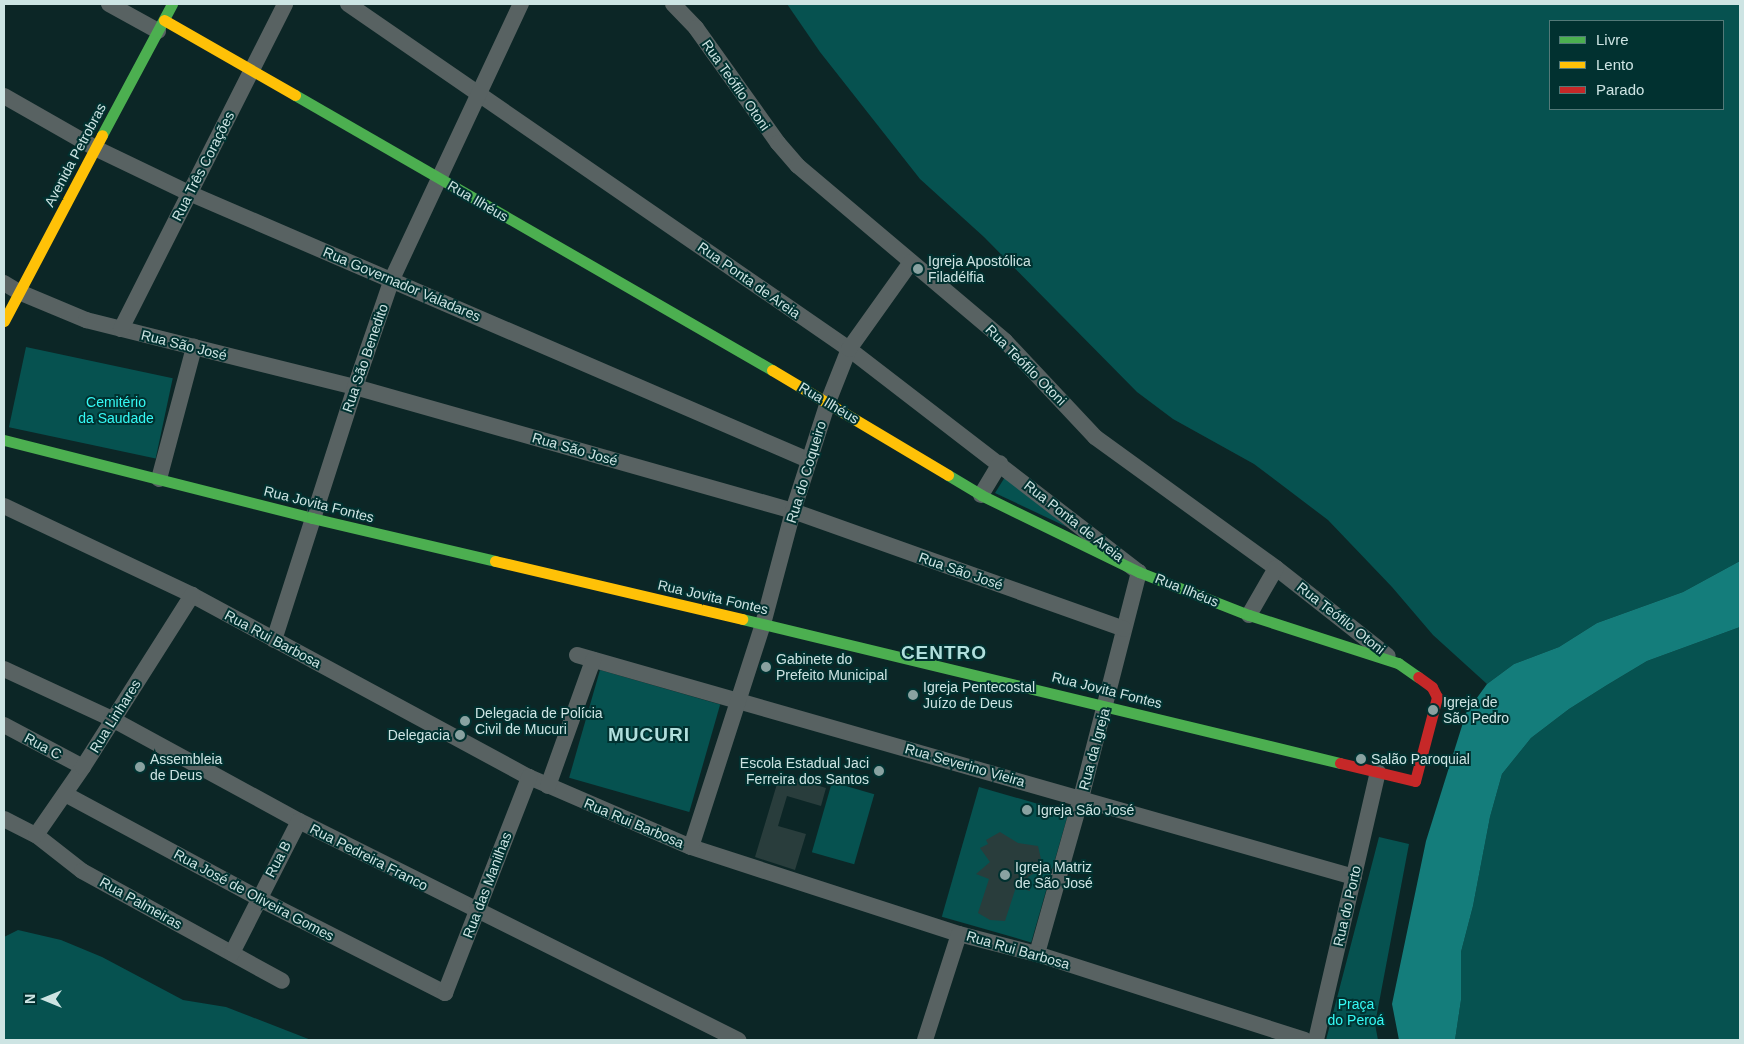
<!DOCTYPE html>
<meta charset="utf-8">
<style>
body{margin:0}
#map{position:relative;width:1744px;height:1044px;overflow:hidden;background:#0c2626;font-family:Helvetica,sans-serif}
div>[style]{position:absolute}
.green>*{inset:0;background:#065250;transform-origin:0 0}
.water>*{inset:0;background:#147d7b}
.building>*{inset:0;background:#293d3c}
.street>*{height:16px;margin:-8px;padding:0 8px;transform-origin:8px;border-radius:8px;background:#586262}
.fast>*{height:11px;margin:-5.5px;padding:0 5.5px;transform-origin:5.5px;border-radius:5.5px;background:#4caf50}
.slow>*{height:11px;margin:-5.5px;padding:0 5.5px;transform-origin:5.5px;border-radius:5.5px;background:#ffc107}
.jam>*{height:11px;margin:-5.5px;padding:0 5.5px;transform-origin:5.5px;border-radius:5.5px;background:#c62828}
.dots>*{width:14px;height:14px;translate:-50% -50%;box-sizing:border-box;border:2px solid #013130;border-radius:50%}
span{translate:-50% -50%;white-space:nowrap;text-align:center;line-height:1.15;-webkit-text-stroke:4px #013130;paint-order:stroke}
.street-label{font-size:14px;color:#cde4e3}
.poi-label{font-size:14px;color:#cde4e3}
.left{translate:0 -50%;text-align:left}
.right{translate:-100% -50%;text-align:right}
.park-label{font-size:14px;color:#35f9f4}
.district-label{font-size:19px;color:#b1dfdd;font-weight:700;letter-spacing:1px}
.frame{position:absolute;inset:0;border:5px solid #cde4e3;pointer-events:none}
.legend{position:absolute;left:1549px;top:20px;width:175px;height:90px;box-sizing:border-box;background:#013130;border:1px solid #537978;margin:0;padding:6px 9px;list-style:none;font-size:15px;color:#cde4e3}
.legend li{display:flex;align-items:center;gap:10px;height:25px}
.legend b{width:25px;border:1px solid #537978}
.north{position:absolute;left:20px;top:974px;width:50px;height:50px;-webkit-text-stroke:4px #013130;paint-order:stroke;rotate:270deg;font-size:14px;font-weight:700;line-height:20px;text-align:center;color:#cde4e3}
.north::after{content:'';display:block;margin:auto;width:18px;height:22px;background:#cde4e3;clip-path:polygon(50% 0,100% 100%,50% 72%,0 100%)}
</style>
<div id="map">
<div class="green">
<div style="clip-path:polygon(evenodd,787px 4px,1740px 4px,1740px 561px,1683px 592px,1597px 623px,1559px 647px,1514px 664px,1487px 684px,1433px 635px,1392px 587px,1328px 520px,1254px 464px,1173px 419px,1137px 392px,984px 237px,920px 179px,820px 52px,787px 4px,1550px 21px,1723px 21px,1723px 109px,1550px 109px,1550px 21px)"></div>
<div style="left:26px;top:347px;width:150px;height:82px;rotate:12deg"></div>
<div style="clip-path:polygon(1005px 477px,1067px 527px,995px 493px)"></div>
<div style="clip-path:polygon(1740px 627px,1740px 1040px,1455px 1040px,1461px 1000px,1461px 952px,1473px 906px,1490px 817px,1502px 774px,1531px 738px,1569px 709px,1607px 685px,1647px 661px)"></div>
<div style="left:600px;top:670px;width:125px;height:112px;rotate:16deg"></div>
<div style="left:832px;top:782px;width:44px;height:73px;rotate:16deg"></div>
<div style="left:979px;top:787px;width:93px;height:135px;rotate:16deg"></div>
<div style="clip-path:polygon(1379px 837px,1409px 844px,1375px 1024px,1378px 1040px,1326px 1040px)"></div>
<div style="clip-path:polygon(18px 930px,61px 940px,102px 957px,183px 1000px,226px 1007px,311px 1040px,4px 1040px,4px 937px)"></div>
</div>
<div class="water">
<div style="clip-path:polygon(1740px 561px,1740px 627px,1647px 661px,1607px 685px,1569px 709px,1531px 738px,1502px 774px,1490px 817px,1473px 906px,1461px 952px,1461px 1000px,1455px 1040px,1399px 1040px,1392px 1004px,1426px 841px,1466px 713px,1487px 684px,1514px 664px,1559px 647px,1597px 623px,1683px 592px)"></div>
</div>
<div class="building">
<div style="clip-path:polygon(780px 774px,826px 788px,821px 806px,787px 796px,778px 826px,806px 834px,795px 870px,755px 857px)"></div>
<div style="clip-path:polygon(1000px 832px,1018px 843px,1038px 846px,1043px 868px,1028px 877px,1030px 891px,1016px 887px,1005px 921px,990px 920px,978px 913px,989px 879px,976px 874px,990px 862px,980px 848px,988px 844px,986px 840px)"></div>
</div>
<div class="street">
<div style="left:109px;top:4px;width:56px;rotate:28.9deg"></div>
<div style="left:348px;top:4px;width:608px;rotate:34.55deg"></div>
<div style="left:849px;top:349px;width:366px;rotate:37.6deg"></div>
<div style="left:1139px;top:572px;width:233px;rotate:104.4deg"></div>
<div style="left:1081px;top:798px;width:162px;rotate:105.8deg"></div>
<div style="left:673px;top:4px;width:33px;rotate:46deg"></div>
<div style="left:696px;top:28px;width:141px;rotate:54.5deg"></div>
<div style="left:778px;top:143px;width:30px;rotate:49deg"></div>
<div style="left:798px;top:166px;width:271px;rotate:40.2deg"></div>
<div style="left:1005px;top:341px;width:132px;rotate:46.8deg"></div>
<div style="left:1095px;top:437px;width:223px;rotate:35.9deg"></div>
<div style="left:1276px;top:568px;width:142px;rotate:38.2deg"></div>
<div style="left:4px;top:96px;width:105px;rotate:29.7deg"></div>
<div style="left:95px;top:148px;width:104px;rotate:25.6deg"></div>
<div style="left:189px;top:193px;width:674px;rotate:23.33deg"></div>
<div style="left:4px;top:283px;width:17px;rotate:31deg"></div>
<div style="left:19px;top:292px;width:73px;rotate:22.7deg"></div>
<div style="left:86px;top:320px;width:277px;rotate:14deg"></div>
<div style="left:355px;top:387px;width:455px;rotate:15.8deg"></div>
<div style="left:793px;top:511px;width:351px;rotate:19.6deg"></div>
<div style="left:121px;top:329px;width:364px;rotate:-63.2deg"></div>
<div style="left:159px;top:479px;width:137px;rotate:-75.1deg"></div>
<div style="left:981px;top:495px;width:37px;rotate:-59deg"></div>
<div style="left:4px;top:506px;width:208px;rotate:25.3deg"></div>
<div style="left:192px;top:595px;width:383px;rotate:28.4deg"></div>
<div style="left:529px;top:777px;width:176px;rotate:23.4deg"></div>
<div style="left:691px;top:847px;width:282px;rotate:18deg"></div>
<div style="left:959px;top:934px;width:81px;rotate:14.4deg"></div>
<div style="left:1037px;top:954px;width:281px;rotate:17.8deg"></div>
<div style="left:1249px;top:615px;width:54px;rotate:-60.1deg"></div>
<div style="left:274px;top:640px;width:266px;rotate:-72.2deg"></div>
<div style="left:355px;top:387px;width:114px;rotate:-71.1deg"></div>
<div style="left:392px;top:279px;width:304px;rotate:-64.9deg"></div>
<div style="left:577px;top:655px;width:808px;rotate:15.95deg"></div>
<div style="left:4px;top:669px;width:119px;rotate:24.8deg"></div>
<div style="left:112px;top:719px;width:213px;rotate:28.6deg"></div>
<div style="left:299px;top:821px;width:491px;rotate:26.5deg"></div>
<div style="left:4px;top:725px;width:89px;rotate:28deg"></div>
<div style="left:548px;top:786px;width:134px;rotate:-70.3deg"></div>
<div style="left:65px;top:794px;width:219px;rotate:28.3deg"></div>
<div style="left:258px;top:898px;width:210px;rotate:26.9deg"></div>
<div style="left:445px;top:993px;width:232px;rotate:-68.7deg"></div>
<div style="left:4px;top:819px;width:36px;rotate:27deg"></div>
<div style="left:36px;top:835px;width:58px;rotate:38deg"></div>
<div style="left:82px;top:871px;width:228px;rotate:28.8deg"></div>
<div style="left:36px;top:835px;width:83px;rotate:-55.3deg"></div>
<div style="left:83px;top:767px;width:204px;rotate:-57.6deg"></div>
<div style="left:691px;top:847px;width:234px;rotate:-72.1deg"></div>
<div style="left:763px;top:624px;width:117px;rotate:-75.1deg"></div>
<div style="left:793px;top:511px;width:114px;rotate:-72.2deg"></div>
<div style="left:828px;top:402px;width:57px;rotate:-68.4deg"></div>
<div style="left:849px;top:349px;width:107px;rotate:-54.5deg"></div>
<div style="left:232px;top:953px;width:148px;rotate:-63.1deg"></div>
<div style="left:925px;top:1040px;width:111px;rotate:-72.2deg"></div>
<div style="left:1316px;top:1040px;width:275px;rotate:-77deg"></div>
</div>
<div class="fast">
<div style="left:295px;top:95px;width:551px;rotate:29.96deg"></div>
<div style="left:102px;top:135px;width:149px;rotate:-61.9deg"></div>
<div style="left:4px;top:440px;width:318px;rotate:14.2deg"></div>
<div style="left:312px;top:518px;width:188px;rotate:13.2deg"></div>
<div style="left:948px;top:475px;width:39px;rotate:31deg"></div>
<div style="left:981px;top:495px;width:176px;rotate:26deg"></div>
<div style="left:1139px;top:572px;width:118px;rotate:21.4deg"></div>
<div style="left:1249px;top:615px;width:157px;rotate:17.9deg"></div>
<div style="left:1398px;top:663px;width:24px;rotate:35deg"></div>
<div style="left:742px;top:619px;width:615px;rotate:13.54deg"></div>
</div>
<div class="slow">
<div style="left:164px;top:20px;width:151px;rotate:29.8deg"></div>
<div style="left:4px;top:321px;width:210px;rotate:-62.2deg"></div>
<div style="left:772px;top:370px;width:205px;rotate:30.8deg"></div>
<div style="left:495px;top:561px;width:254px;rotate:13.2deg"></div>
</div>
<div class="jam">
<div style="left:1340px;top:763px;width:77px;rotate:13.5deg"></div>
<div style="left:1415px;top:781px;width:87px;rotate:-75.3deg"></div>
<div style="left:1437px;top:697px;width:11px;rotate:-117deg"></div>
<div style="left:1432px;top:687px;width:17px;rotate:-144deg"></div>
</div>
<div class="dots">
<div style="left:918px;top:269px;background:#89a2a1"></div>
<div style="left:766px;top:667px;background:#89a2a1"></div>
<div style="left:913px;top:695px;background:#89a2a1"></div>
<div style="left:1433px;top:710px;background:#89a2a1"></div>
<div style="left:465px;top:721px;background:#89a2a1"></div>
<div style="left:460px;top:735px;background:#89a2a1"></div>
<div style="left:1361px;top:759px;background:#89a2a1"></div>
<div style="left:140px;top:767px;background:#89a2a1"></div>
<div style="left:879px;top:771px;background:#89a2a1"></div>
<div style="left:1027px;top:810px;background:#89a2a1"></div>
<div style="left:1005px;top:875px;background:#89a2a1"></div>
</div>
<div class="street-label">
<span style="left:736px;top:85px;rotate:55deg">Rua Teófilo Otoni</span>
<span style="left:75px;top:155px;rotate:-62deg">Avenida Petrobras</span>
<span style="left:203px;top:166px;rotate:-63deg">Rua Três Corações</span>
<span style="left:478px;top:201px;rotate:30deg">Rua Ilhéus</span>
<span style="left:749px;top:280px;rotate:35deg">Rua Ponta de Areia</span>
<span style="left:402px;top:284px;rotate:23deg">Rua Governador Valadares</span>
<span style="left:184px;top:345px;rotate:14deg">Rua São José</span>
<span style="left:365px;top:358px;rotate:-71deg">Rua São Benedito</span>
<span style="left:1026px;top:365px;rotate:45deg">Rua Teófilo Otoni</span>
<span style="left:829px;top:403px;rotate:31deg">Rua Ilhéus</span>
<span style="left:575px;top:449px;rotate:16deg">Rua São José</span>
<span style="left:806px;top:472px;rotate:-73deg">Rua do Coqueiro</span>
<span style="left:319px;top:504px;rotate:14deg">Rua Jovita Fontes</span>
<span style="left:1074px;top:521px;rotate:38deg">Rua Ponta de Areia</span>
<span style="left:961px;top:571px;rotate:19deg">Rua São José</span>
<span style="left:1187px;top:590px;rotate:22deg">Rua Ilhéus</span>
<span style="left:713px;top:597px;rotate:13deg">Rua Jovita Fontes</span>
<span style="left:1341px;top:618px;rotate:38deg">Rua Teófilo Otoni</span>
<span style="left:273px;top:639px;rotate:28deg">Rua Rui Barbosa</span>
<span style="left:1107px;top:690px;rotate:14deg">Rua Jovita Fontes</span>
<span style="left:115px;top:716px;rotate:-58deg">Rua Linhares</span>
<span style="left:43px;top:746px;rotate:28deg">Rua C</span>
<span style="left:1094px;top:749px;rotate:-75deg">Rua da Igreja</span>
<span style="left:965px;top:765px;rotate:16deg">Rua Severino Vieira</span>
<span style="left:634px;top:823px;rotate:23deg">Rua Rui Barbosa</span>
<span style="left:369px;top:857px;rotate:27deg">Rua Pedreira Franco</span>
<span style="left:278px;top:859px;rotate:-62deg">Rua B</span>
<span style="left:487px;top:885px;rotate:-69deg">Rua das Manilhas</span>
<span style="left:254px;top:895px;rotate:28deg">Rua José de Oliveira Gomes</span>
<span style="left:141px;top:903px;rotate:29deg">Rua Palmeiras</span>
<span style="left:1347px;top:906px;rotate:-77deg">Rua do Porto</span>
<span style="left:1018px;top:950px;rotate:16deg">Rua Rui Barbosa</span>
</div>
<div class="poi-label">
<span class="left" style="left:928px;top:269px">Igreja Apostólica<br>Filadélfia</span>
<span class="left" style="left:776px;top:667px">Gabinete do<br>Prefeito Municipal</span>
<span class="left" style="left:923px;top:695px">Igreja Pentecostal<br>Juízo de Deus</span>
<span class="left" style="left:1443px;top:710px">Igreja de<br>São Pedro</span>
<span class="left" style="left:475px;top:721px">Delegacia de Polícia<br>Civil de Mucuri</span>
<span class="right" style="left:450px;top:735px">Delegacia</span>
<span class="left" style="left:150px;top:767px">Assembleia<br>de Deus</span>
<span class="left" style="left:1371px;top:759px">Salão Paroquial</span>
<span class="right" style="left:869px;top:771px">Escola Estadual Jaci<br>Ferreira dos Santos</span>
<span class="left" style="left:1037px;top:810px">Igreja São José</span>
<span class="left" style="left:1015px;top:875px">Igreja Matriz<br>de São José</span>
</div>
<div class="park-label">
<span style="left:116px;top:410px">Cemitério<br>da Saudade</span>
<span style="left:1356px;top:1012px">Praça<br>do Peroá</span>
</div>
<div class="district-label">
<span style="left:944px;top:653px">CENTRO</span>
<span style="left:649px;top:735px">MUCURI</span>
</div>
<div class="frame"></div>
<ul class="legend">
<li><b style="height:6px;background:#4caf50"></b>Livre</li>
<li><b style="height:6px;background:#ffc107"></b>Lento</li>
<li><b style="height:6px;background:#c62828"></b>Parado</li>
</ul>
<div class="north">N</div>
</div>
